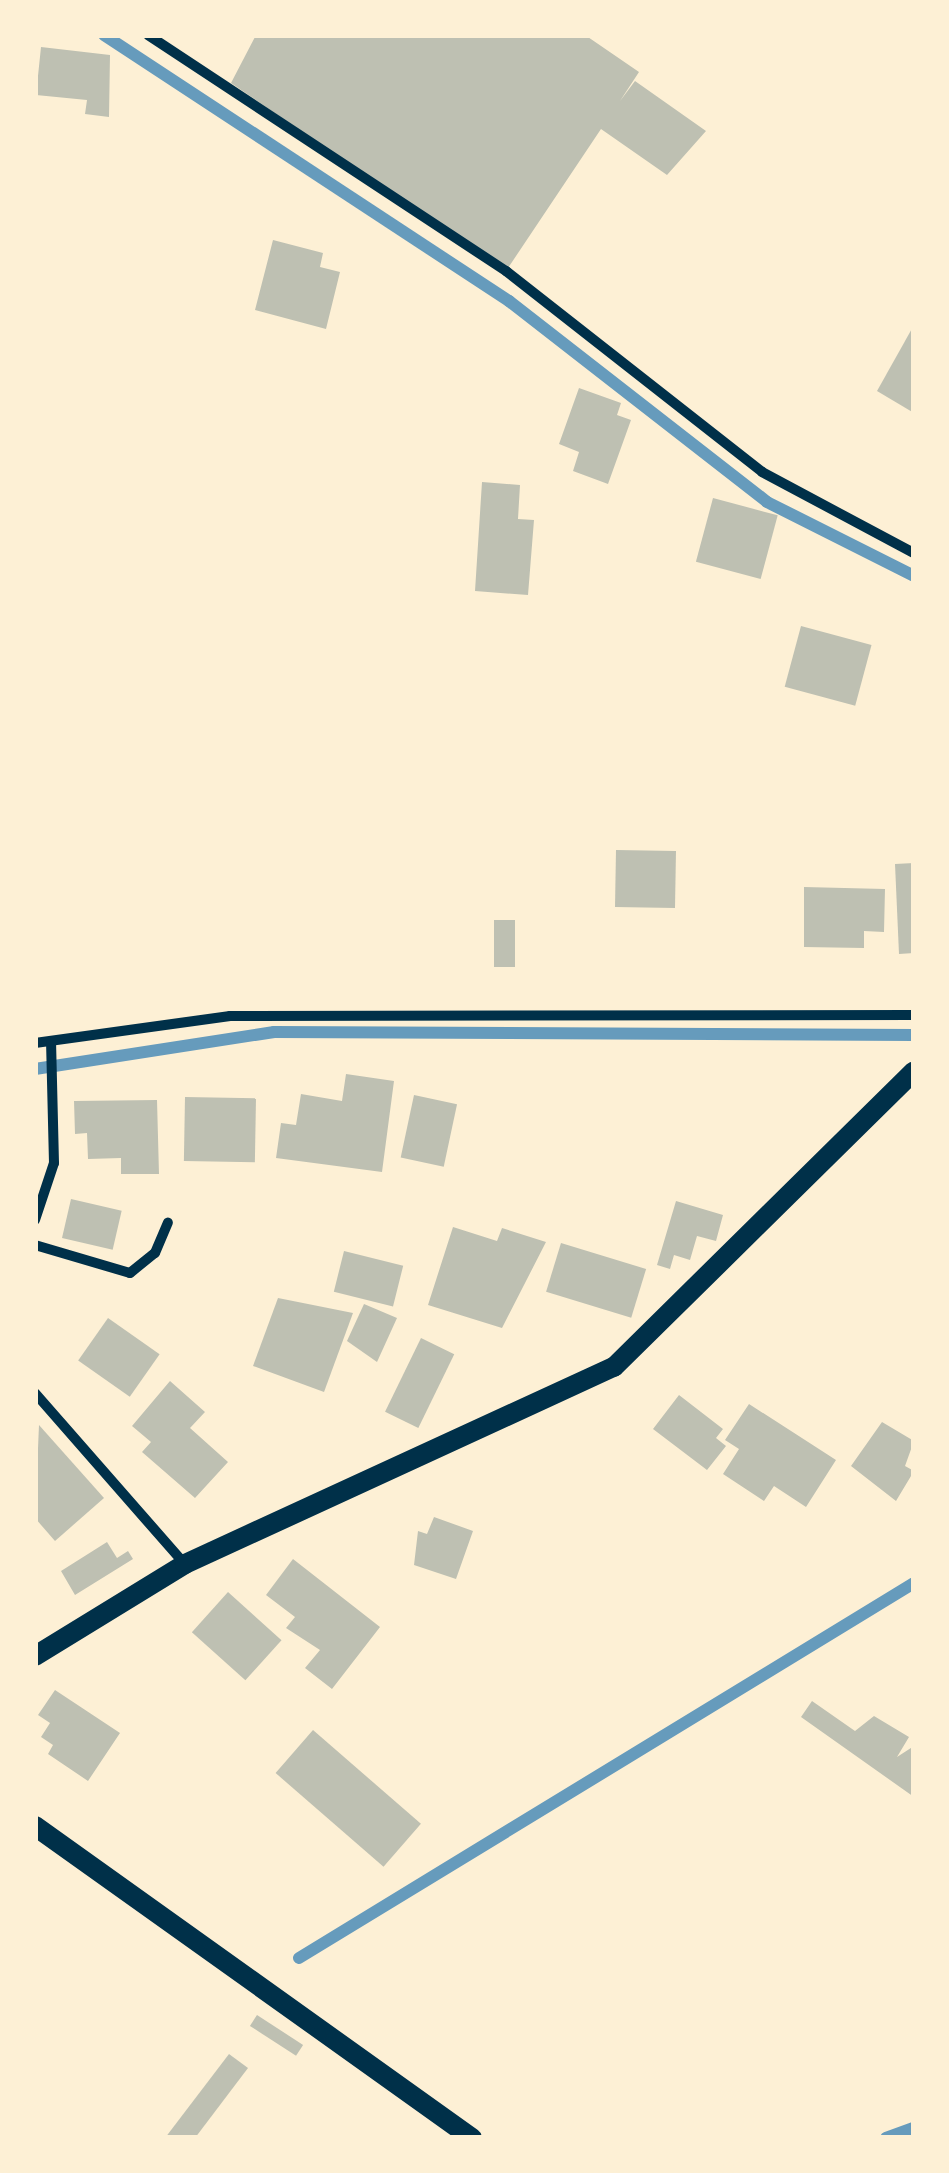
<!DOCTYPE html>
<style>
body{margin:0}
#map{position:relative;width:949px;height:2173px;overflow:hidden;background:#fdf0d5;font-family:"Archivo Narrow",sans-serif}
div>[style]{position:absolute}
.stream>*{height:12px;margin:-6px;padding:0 6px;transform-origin:6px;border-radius:6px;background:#669bbc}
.building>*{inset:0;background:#bec0b2;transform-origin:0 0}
.minor>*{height:10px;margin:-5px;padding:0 5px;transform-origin:5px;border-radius:5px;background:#003049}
.secondary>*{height:20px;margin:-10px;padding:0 10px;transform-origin:10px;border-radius:10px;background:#003049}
span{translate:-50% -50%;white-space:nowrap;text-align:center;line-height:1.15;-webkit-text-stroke:10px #fdf0d5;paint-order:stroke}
.frame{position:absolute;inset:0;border:38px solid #fdf0d5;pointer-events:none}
</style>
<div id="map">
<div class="stream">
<div style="left:104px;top:35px;width:485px;rotate:33.3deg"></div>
<div style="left:509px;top:301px;width:327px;rotate:37.9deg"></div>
<div style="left:767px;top:502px;width:165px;rotate:26.7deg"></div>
<div style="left:35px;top:1069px;width:242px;rotate:-8.8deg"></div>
<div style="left:274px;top:1032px;width:640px;rotate:0.27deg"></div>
<div style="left:299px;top:1958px;width:720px;rotate:-31.37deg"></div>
<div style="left:886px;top:2138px;width:30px;rotate:-20deg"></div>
</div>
<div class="building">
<div style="clip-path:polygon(256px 35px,585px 35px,639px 72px,620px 101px,635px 81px,706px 131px,667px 175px,601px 129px,506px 271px,231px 83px)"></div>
<div style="clip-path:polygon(41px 47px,110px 55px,109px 117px,85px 114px,87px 100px,36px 95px)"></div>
<div style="clip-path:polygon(273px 240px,323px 253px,320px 267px,340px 272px,326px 329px,255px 310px)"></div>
<div style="clip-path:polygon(914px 325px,914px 413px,877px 391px)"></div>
<div style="clip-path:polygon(579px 388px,621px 403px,617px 415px,631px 420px,608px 484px,573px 471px,579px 452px,559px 444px)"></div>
<div style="clip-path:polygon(482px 482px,520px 485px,518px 519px,534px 520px,528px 595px,475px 591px)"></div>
<div style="left:713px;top:498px;width:67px;height:66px;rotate:15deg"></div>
<div style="left:801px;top:626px;width:73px;height:63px;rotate:15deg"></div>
<div style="left:616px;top:850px;width:60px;height:57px;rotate:1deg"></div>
<div style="clip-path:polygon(914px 863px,914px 953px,899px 954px,895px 864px)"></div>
<div style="clip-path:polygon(804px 887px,885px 889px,884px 932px,864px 931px,864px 948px,804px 947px)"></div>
<div style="left:494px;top:920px;width:21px;height:47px"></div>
<div style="clip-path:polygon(346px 1074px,394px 1081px,382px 1172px,276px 1158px,281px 1123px,296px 1125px,301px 1094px,342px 1101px)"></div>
<div style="left:414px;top:1095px;width:44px;height:64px;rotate:12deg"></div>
<div style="left:185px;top:1097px;width:71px;height:64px;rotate:1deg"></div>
<div style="clip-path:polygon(157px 1100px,159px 1174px,121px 1174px,121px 1158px,88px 1159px,87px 1133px,75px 1134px,74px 1101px)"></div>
<div style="left:71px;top:1199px;width:52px;height:40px;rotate:13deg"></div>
<div style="clip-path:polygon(676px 1201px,723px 1215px,716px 1241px,697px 1236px,690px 1260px,674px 1255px,670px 1269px,657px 1265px)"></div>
<div style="clip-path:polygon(453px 1227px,497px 1241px,502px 1228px,546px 1242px,502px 1328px,428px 1305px)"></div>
<div style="left:561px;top:1243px;width:89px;height:51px;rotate:17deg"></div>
<div style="left:344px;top:1251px;width:61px;height:42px;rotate:14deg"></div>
<div style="clip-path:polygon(278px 1298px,353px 1313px,324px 1392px,253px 1366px)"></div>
<div style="clip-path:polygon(364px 1304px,397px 1318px,377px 1362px,347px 1341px)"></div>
<div style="left:108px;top:1318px;width:63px;height:52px;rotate:35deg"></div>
<div style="left:421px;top:1338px;width:37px;height:82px;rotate:26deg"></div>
<div style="clip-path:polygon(170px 1381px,205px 1412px,190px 1428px,228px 1462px,195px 1498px,142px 1452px,151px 1442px,132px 1426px)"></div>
<div style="clip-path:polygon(679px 1395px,723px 1429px,716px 1438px,726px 1446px,707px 1470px,653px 1429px)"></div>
<div style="clip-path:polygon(749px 1404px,836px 1460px,806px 1507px,774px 1486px,764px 1501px,723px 1474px,739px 1449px,725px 1440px)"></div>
<div style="clip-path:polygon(882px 1422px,914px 1441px,905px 1466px,914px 1471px,896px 1501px,851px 1466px)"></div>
<div style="clip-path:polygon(39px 1425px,104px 1498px,55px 1541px,35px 1518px)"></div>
<div style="clip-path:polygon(434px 1517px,473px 1531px,456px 1579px,414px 1565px,418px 1531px,427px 1534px)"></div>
<div style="clip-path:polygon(107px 1542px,117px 1558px,128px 1551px,133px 1559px,75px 1595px,61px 1571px)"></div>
<div style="clip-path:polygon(293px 1559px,380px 1627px,332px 1689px,305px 1668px,320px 1650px,286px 1628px,295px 1617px,266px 1595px)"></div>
<div style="left:228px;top:1592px;width:72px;height:54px;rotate:42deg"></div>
<div style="clip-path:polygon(55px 1690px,120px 1733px,88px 1781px,48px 1754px,53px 1745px,41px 1737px,50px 1723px,38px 1715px)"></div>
<div style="clip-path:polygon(812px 1701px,855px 1731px,874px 1716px,909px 1737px,897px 1757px,914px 1746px,914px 1797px,801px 1717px)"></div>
<div style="left:313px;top:1730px;width:143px;height:57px;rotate:41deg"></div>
<div style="left:257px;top:2015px;width:55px;height:13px;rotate:33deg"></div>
<div style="clip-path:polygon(229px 2054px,248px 2068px,195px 2138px,165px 2138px)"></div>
</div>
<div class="minor">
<div style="left:148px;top:35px;width:429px;rotate:33.4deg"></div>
<div style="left:506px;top:271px;width:325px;rotate:38.1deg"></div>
<div style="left:762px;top:472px;width:172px;rotate:28.1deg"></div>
<div style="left:35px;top:1043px;width:197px;rotate:-7.9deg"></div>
<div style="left:230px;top:1016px;width:684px;rotate:-0.08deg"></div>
<div style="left:35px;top:1220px;width:60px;rotate:-71.6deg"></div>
<div style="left:54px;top:1163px;width:122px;rotate:-91.4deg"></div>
<div style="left:35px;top:1245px;width:99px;rotate:16.4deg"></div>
<div style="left:130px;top:1273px;width:32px;rotate:-39deg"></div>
<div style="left:155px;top:1253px;width:33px;rotate:-67deg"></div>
<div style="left:35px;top:1393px;width:226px;rotate:48.8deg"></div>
</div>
<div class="secondary">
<div style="left:35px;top:1656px;width:176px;rotate:-31.5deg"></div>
<div style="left:185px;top:1564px;width:472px;rotate:-24.7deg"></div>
<div style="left:614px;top:1367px;width:421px;rotate:-44.6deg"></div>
<div style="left:35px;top:1826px;width:537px;rotate:35.53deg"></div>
</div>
<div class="frame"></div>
</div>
